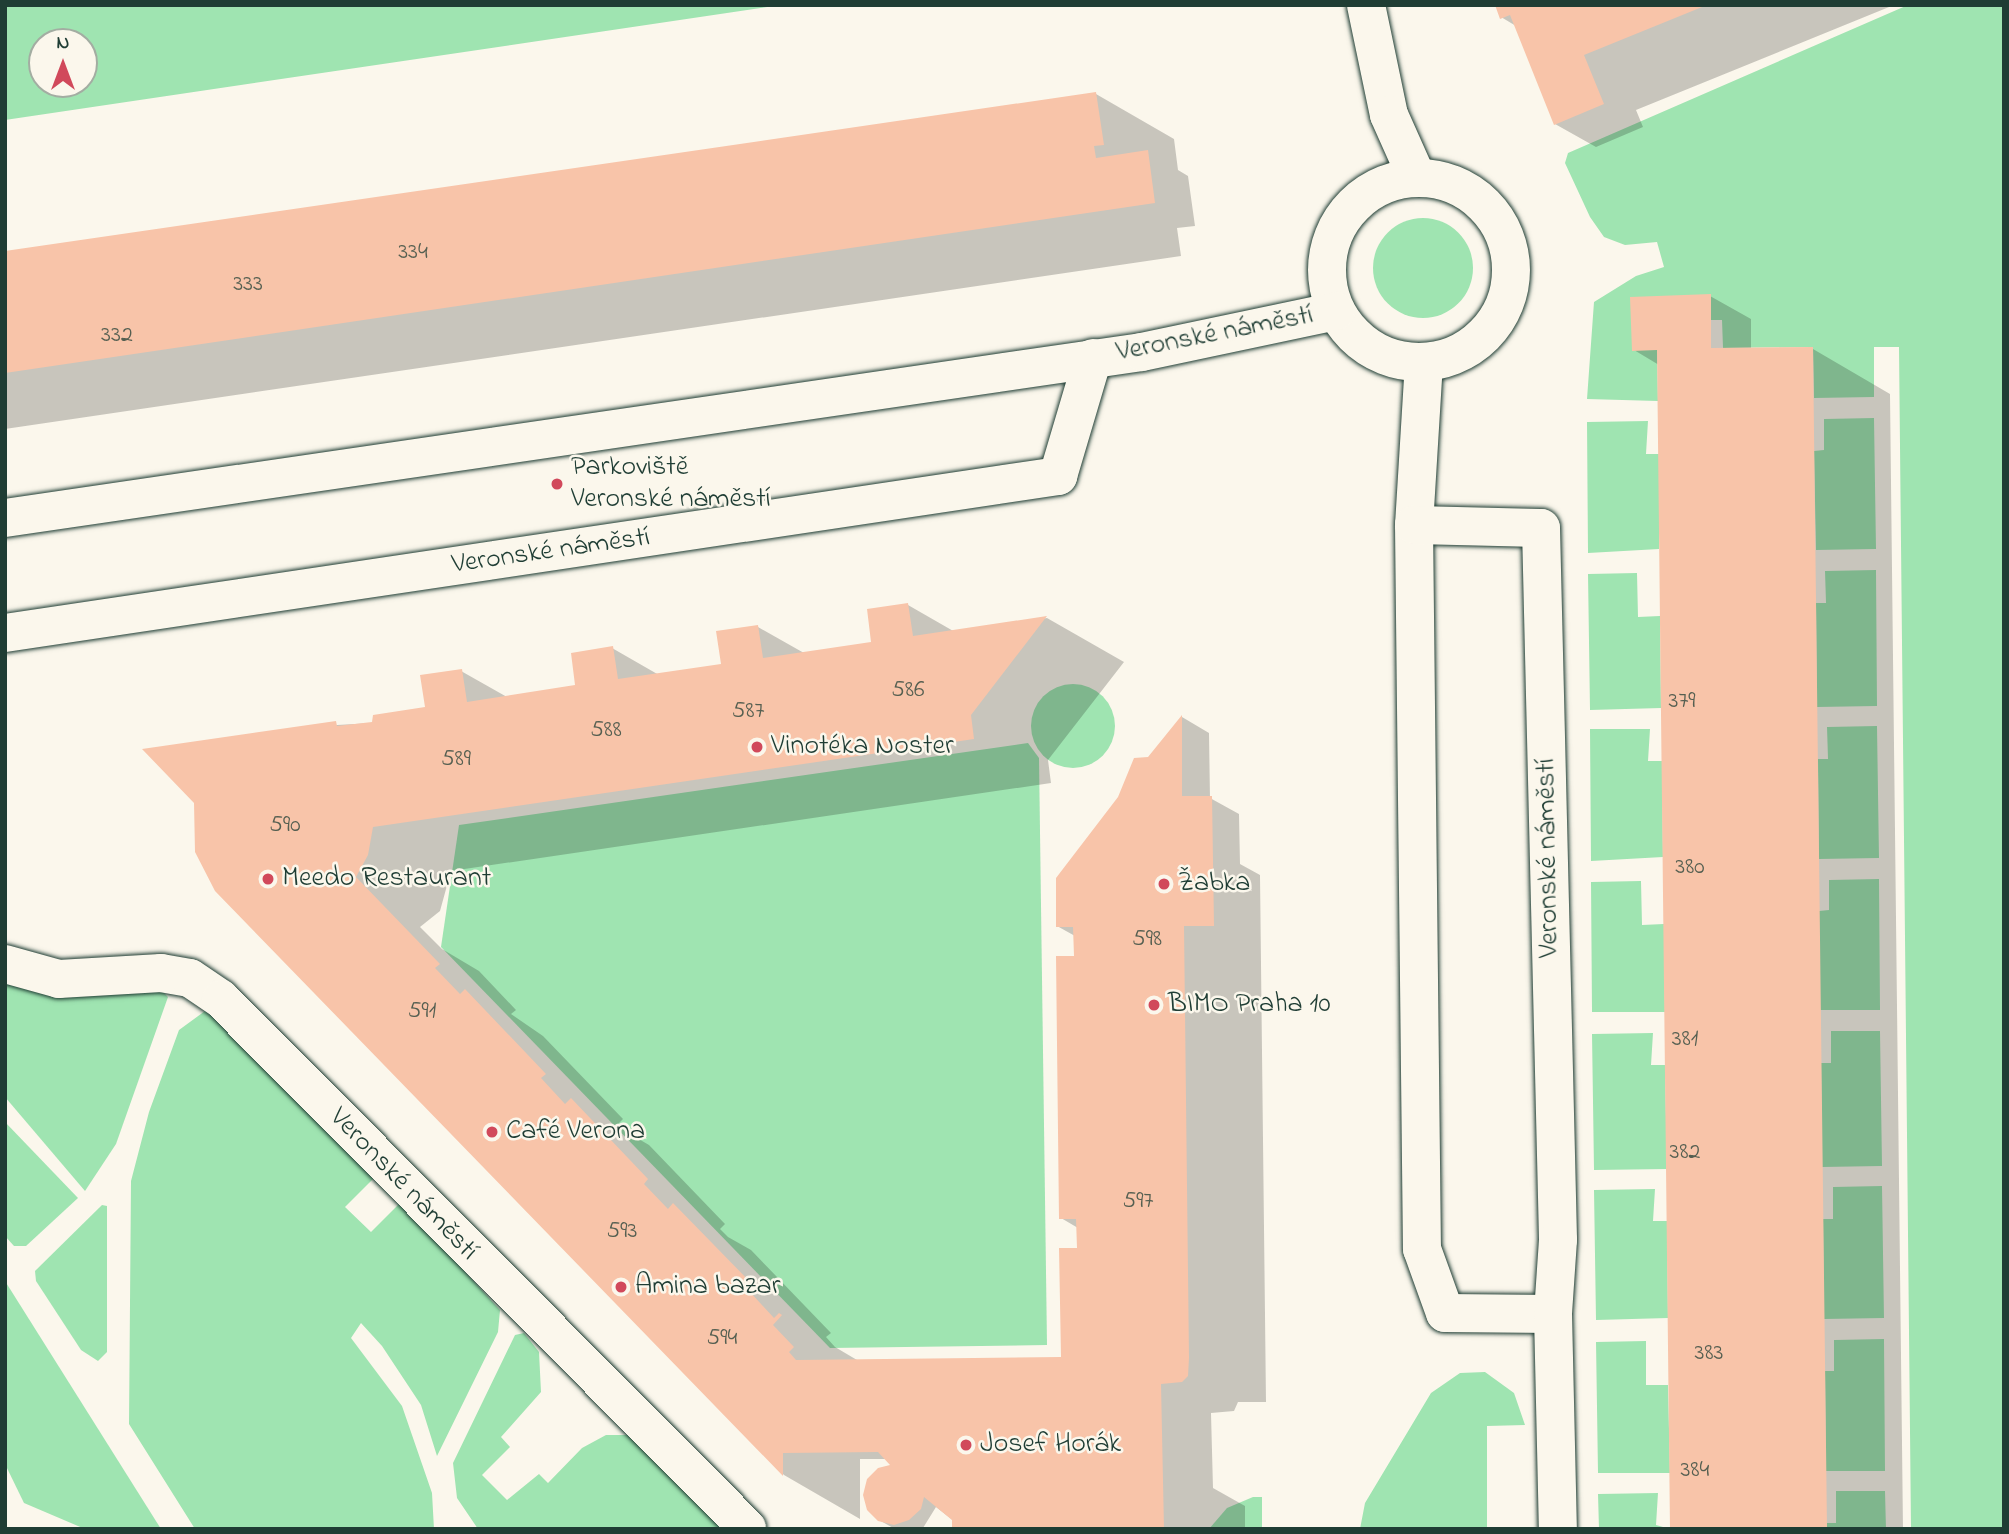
<!DOCTYPE html>
<meta charset="utf-8">
<style>
body{margin:0}
#map{position:relative;width:2009px;height:1534px;overflow:hidden;background:#fbf7ec;font-family:"Indie Flower",sans-serif}
div>[style]{position:absolute}
.green>*{inset:0;background:#9fe4b1}
.round{border-radius:50%}
.shadow>*{inset:0;background:#0003}
.building>*{inset:0;background:#f8c4a9}
.roads{filter:drop-shadow(0 0 2px #1f3d34) drop-shadow(0 0 2px #1f3d34)}
.pedestrian>*{height:38px;margin:-19px;padding:0 19px;transform-origin:19px;border-radius:19px;background:#fbf7ec}
.minor>*{height:38px;margin:-19px;padding:0 19px;transform-origin:19px;border-radius:19px;background:#fbf7ec}
.minor>.ring{margin:-19px;padding:0;box-sizing:content-box;background:none;border:38px solid #fbf7ec;border-radius:50%}
.dots>*{width:19px;height:19px;translate:-50% -50%;box-sizing:border-box;border:4px solid #fbf7ec;border-radius:50%}
span{translate:-50% -50%;white-space:nowrap;text-align:center;line-height:1.15;-webkit-text-stroke:5px #fbf7ec;paint-order:stroke}
.number-label{font-size:24px;color:#555f51}
.number-label span{-webkit-text-stroke-width:0}
.street-label{font-size:28px;color:#1f3d34}
.poi-label{font-size:28px;color:#1f3d34}
.left{translate:0 -50%;text-align:left}
.frame{position:absolute;inset:0;border:7px solid #1f3d34;pointer-events:none}
.north{position:absolute;left:28px;top:28px;width:70px;height:70px;box-sizing:border-box;background:#fbf7ec;border:2px solid #a3ada2;border-radius:50%;rotate:0deg;font-size:19px;font-weight:700;line-height:28px;text-align:center;color:#1f3d34}
.north::after{content:'';display:block;margin:auto;width:24px;height:32px;background:#d1495b;clip-path:polygon(50% 0,100% 100%,50% 72%,0 100%)}
</style>
<div id="map">
<div class="green">
<div style="clip-path:polygon(evenodd,5px 5px,781px 5px,5px 120px,5px 5px,42px 42px,84px 42px,84px 84px,42px 84px,42px 42px)"></div>
<div style="clip-path:polygon(1908px 5px,2004px 5px,2004px 1529px,1911px 1529px,1899px 347px,1874px 347px,1874px 397px,1814px 398px,1813px 347px,1723px 348px,1722px 320px,1711px 320px,1711px 294px,1657px 350px,1658px 401px,1587px 399px,1594px 302px,1636px 276px,1664px 267px,1657px 242px,1625px 245px,1604px 237px,1590px 217px,1565px 163px,1568px 153px)"></div>
<div class="round" style="left:1373px;top:218px;width:100px;height:100px"></div>
<div style="clip-path:polygon(1874px 418px,1876px 549px,1816px 550px,1814px 451px,1824px 450px,1824px 419px)"></div>
<div style="clip-path:polygon(1648px 421px,1646px 454px,1659px 454px,1659px 549px,1588px 553px,1587px 422px)"></div>
<div style="clip-path:polygon(1876px 570px,1877px 706px,1817px 707px,1816px 603px,1826px 603px,1825px 571px)"></div>
<div style="clip-path:polygon(1637px 573px,1638px 617px,1660px 616px,1661px 708px,1590px 710px,1588px 574px)"></div>
<div class="round" style="left:1031px;top:684px;width:84px;height:84px"></div>
<div style="clip-path:polygon(1877px 726px,1879px 858px,1819px 859px,1818px 759px,1828px 759px,1827px 727px)"></div>
<div style="clip-path:polygon(1590px 729px,1650px 729px,1648px 761px,1662px 761px,1663px 857px,1591px 861px)"></div>
<div style="clip-path:polygon(1028px 743px,1039px 758px,1047px 1345px,830px 1348px,441px 947px,459px 825px)"></div>
<div style="clip-path:polygon(1879px 879px,1880px 1010px,1820px 1010px,1819px 911px,1829px 910px,1829px 880px)"></div>
<div style="clip-path:polygon(1641px 881px,1642px 925px,1664px 924px,1665px 1012px,1592px 1012px,1591px 882px)"></div>
<div style="clip-path:polygon(5px 975px,153px 982px,168px 997px,116px 1144px,85px 1191px,5px 1097px)"></div>
<div style="clip-path:polygon(205px 1011px,216px 1012px,375px 1177px,345px 1207px,371px 1232px,401px 1202px,500px 1310px,498px 1332px,437px 1456px,421px 1405px,382px 1346px,361px 1323px,351px 1338px,402px 1406px,432px 1493px,434px 1529px,195px 1529px,129px 1424px,131px 1181px,149px 1112px,179px 1030px)"></div>
<div style="clip-path:polygon(1831px 1031px,1880px 1031px,1882px 1166px,1822px 1167px,1821px 1063px,1831px 1063px)"></div>
<div style="clip-path:polygon(1653px 1033px,1651px 1065px,1665px 1065px,1667px 1169px,1594px 1170px,1592px 1034px)"></div>
<div style="clip-path:polygon(5px 1122px,78px 1198px,26px 1246px,14px 1246px,5px 1236px)"></div>
<div style="clip-path:polygon(1882px 1186px,1884px 1318px,1824px 1319px,1823px 1219px,1833px 1219px,1833px 1187px)"></div>
<div style="clip-path:polygon(1655px 1189px,1653px 1221px,1667px 1221px,1668px 1318px,1596px 1320px,1594px 1190px)"></div>
<div style="clip-path:polygon(102px 1205px,107px 1206px,107px 1352px,98px 1361px,81px 1350px,36px 1281px,35px 1271px)"></div>
<div style="clip-path:polygon(5px 1281px,161px 1529px,85px 1529px,24px 1503px,5px 1464px)"></div>
<div style="clip-path:polygon(524px 1333px,539px 1352px,541px 1392px,501px 1437px,510px 1447px,482px 1475px,507px 1500px,539px 1474px,548px 1483px,582px 1448px,606px 1435px,628px 1435px,730px 1529px,478px 1529px,457px 1498px,453px 1463px,515px 1335px)"></div>
<div style="clip-path:polygon(1884px 1339px,1885px 1471px,1826px 1471px,1825px 1371px,1834px 1371px,1834px 1340px)"></div>
<div style="clip-path:polygon(1646px 1341px,1646px 1385px,1668px 1385px,1670px 1473px,1598px 1473px,1596px 1342px)"></div>
<div style="clip-path:polygon(1485px 1372px,1514px 1393px,1525px 1425px,1487px 1426px,1487px 1529px,1360px 1529px,1365px 1503px,1431px 1393px,1460px 1373px)"></div>
<div style="clip-path:polygon(1836px 1491px,1885px 1491px,1886px 1529px,1827px 1529px,1827px 1523px,1836px 1523px)"></div>
<div style="clip-path:polygon(1658px 1493px,1656px 1525px,1670px 1529px,1599px 1529px,1598px 1494px)"></div>
<div style="clip-path:polygon(1253px 1497px,1262px 1497px,1262px 1529px,1209px 1529px,1227px 1508px)"></div>
</div>
<div class="shadow">
<div style="clip-path:polygon(1496px 5px,1894px 5px,1636px 110px,1643px 127px,1596px 147px,1555px 124px,1516px 26px,1501px 17px)"></div>
<div style="clip-path:polygon(1096px 94px,1174px 139px,1178px 170px,1188px 176px,1195px 226px,1177px 228px,1181px 256px,5px 429px,5px 253px)"></div>
<div style="clip-path:polygon(1710px 296px,1751px 319px,1751px 350px,1813px 349px,1890px 394px,1903px 1529px,1672px 1529px,1659px 365px,1634px 350px)"></div>
<div style="clip-path:polygon(908px 605px,955px 632px,1047px 618px,1124px 662px,1048px 760px,1051px 783px,451px 871px,440px 911px,420px 927px,442px 949px,479px 971px,516px 1010px,511px 1014px,543px 1036px,623px 1119px,618px 1124px,625px 1131px,649px 1145px,725px 1224px,720px 1229px,728px 1237px,751px 1250px,831px 1333px,826px 1337px,835px 1347px,857px 1360px,1062px 1359px,1079px 1249px,1078px 1228px,1061px 1218px,1076px 958px,1075px 936px,1057px 926px,1149px 759px,1182px 717px,1209px 733px,1210px 798px,1239px 814px,1240px 864px,1260px 875px,1266px 1402px,1238px 1402px,1234px 1411px,1211px 1413px,1213px 1488px,1245px 1506px,1245px 1529px,954px 1529px,954px 1521px,936px 1507px,923px 1528px,895px 1529px,879px 1520px,894px 1466px,887px 1459px,860px 1459px,860px 1519px,784px 1475px,325px 1001px,301px 727px,373px 723px,427px 709px,461px 671px,507px 697px,577px 686px,612px 648px,659px 675px,723px 666px,758px 627px,804px 653px,873px 643px)"></div>
</div>
<div class="building">
<div style="clip-path:polygon(1495px 5px,1707px 5px,1584px 55px,1604px 104px,1554px 125px,1510px 15px,1500px 19px)"></div>
<div style="clip-path:polygon(1096px 92px,1104px 145px,1094px 146px,1096px 158px,1148px 150px,1155px 203px,5px 373px,5px 251px)"></div>
<div style="clip-path:polygon(1711px 294px,1711px 348px,1813px 347px,1827px 1529px,1670px 1529px,1657px 350px,1632px 351px,1630px 297px)"></div>
<div style="clip-path:polygon(908px 603px,913px 636px,1047px 616px,971px 715px,974px 739px,373px 827px,368px 855px,356px 877px,440px 964px,435px 968px,460px 994px,465px 989px,546px 1074px,541px 1078px,565px 1104px,571px 1098px,648px 1179px,644px 1184px,668px 1209px,673px 1203px,755px 1287px,750px 1292px,774px 1318px,779px 1313px,782px 1315px,773px 1325px,794px 1347px,789px 1352px,796px 1360px,1061px 1357px,1059px 1248px,1077px 1248px,1076px 1219px,1059px 1219px,1056px 956px,1074px 956px,1073px 927px,1056px 927px,1056px 878px,1118px 797px,1134px 758px,1148px 757px,1182px 715px,1182px 796px,1212px 796px,1214px 926px,1184px 926px,1189px 1358px,1188px 1376px,1182px 1382px,1161px 1384px,1164px 1529px,952px 1529px,952px 1520px,924px 1497px,921px 1509px,909px 1520px,894px 1525px,878px 1521px,867px 1510px,863px 1495px,867px 1479px,878px 1468px,890px 1465px,878px 1452px,783px 1453px,783px 1476px,215px 891px,195px 852px,194px 803px,142px 749px,336px 721px,337px 726px,372px 722px,373px 715px,425px 707px,420px 675px,462px 669px,467px 702px,575px 685px,571px 653px,613px 646px,618px 679px,721px 664px,716px 631px,758px 625px,763px 658px,871px 642px,867px 609px)"></div>
</div>
<div class="roads">
<div class="pedestrian">
<div style="left:5px;top:964px;width:56px;rotate:15.5deg"></div>
<div style="left:59px;top:979px;width:102px;rotate:-3.4deg"></div>
<div style="left:161px;top:973px;width:29px;rotate:10deg"></div>
<div style="left:190px;top:978px;width:37px;rotate:34deg"></div>
<div style="left:221px;top:999px;width:746px;rotate:45.16deg"></div>
</div>
<div class="minor">
<div style="left:1366px;top:5px;width:112px;rotate:78.2deg"></div>
<div style="left:1389px;top:115px;width:69px;rotate:66deg"></div>
<div class="ring" style="left:1327px;top:178px;width:146px;height:146px"></div>
<div style="left:1424px;top:362px;width:163px;rotate:93.5deg"></div>
<div style="left:1414px;top:525px;width:724px;rotate:89.37deg"></div>
<div style="left:1422px;top:1249px;width:68px;rotate:70.2deg"></div>
<div style="left:1445px;top:1313px;width:108px;rotate:0.5deg"></div>
<div style="left:5px;top:518px;width:1149px;rotate:-8.31deg"></div>
<div style="left:1142px;top:352px;width:198px;rotate:-11.9deg"></div>
<div style="left:1414px;top:525px;width:127px;rotate:1.4deg"></div>
<div style="left:1541px;top:528px;width:712px;rotate:88.63deg"></div>
<div style="left:1558px;top:1240px;width:74px;rotate:93.9deg"></div>
<div style="left:1553px;top:1314px;width:215px;rotate:88.7deg"></div>
<div style="left:5px;top:633px;width:1065px;rotate:-8.48deg"></div>
<div style="left:1058px;top:476px;width:123px;rotate:-73.5deg"></div>
</div>
</div>
<div class="dots">
<div style="left:557px;top:484px;background:#d1495b"></div>
<div style="left:757px;top:747px;background:#d1495b"></div>
<div style="left:268px;top:879px;background:#d1495b"></div>
<div style="left:1164px;top:884px;background:#d1495b"></div>
<div style="left:1154px;top:1005px;background:#d1495b"></div>
<div style="left:492px;top:1132px;background:#d1495b"></div>
<div style="left:621px;top:1287px;background:#d1495b"></div>
<div style="left:966px;top:1445px;background:#d1495b"></div>
</div>
<div class="number-label">
<span style="left:413px;top:253px">334</span>
<span style="left:248px;top:285px">333</span>
<span style="left:117px;top:336px">332</span>
<span style="left:908px;top:691px">586</span>
<span style="left:1682px;top:702px">379</span>
<span style="left:748px;top:712px">587</span>
<span style="left:606px;top:731px">588</span>
<span style="left:456px;top:760px">589</span>
<span style="left:285px;top:826px">590</span>
<span style="left:1690px;top:868px">380</span>
<span style="left:1147px;top:940px">598</span>
<span style="left:422px;top:1012px">591</span>
<span style="left:1685px;top:1040px">381</span>
<span style="left:1685px;top:1153px">382</span>
<span style="left:1138px;top:1202px">597</span>
<span style="left:622px;top:1232px">593</span>
<span style="left:722px;top:1339px">594</span>
<span style="left:1709px;top:1354px">383</span>
<span style="left:1695px;top:1471px">384</span>
</div>
<div class="street-label">
<span style="left:1215px;top:335px;rotate:-11deg">Veronské náměstí</span>
<span style="left:551px;top:552px;rotate:-8deg">Veronské náměstí</span>
<span style="left:1549px;top:858px;rotate:-91deg">Veronské náměstí</span>
<span style="left:403px;top:1185px;rotate:46deg">Veronské náměstí</span>
</div>
<div class="poi-label">
<span class="left" style="left:571px;top:484px">Parkoviště<br>Veronské náměstí</span>
<span class="left" style="left:771px;top:747px">Vinotéka Noster</span>
<span class="left" style="left:282px;top:879px">Meedo Restaurant</span>
<span class="left" style="left:1178px;top:884px">Žabka</span>
<span class="left" style="left:1168px;top:1005px">BIMO Praha 10</span>
<span class="left" style="left:506px;top:1132px">Café Verona</span>
<span class="left" style="left:635px;top:1287px">Amina bazar</span>
<span class="left" style="left:980px;top:1445px">Josef Horák</span>
</div>
<div class="frame"></div>
<div class="north">N</div>
</div>
